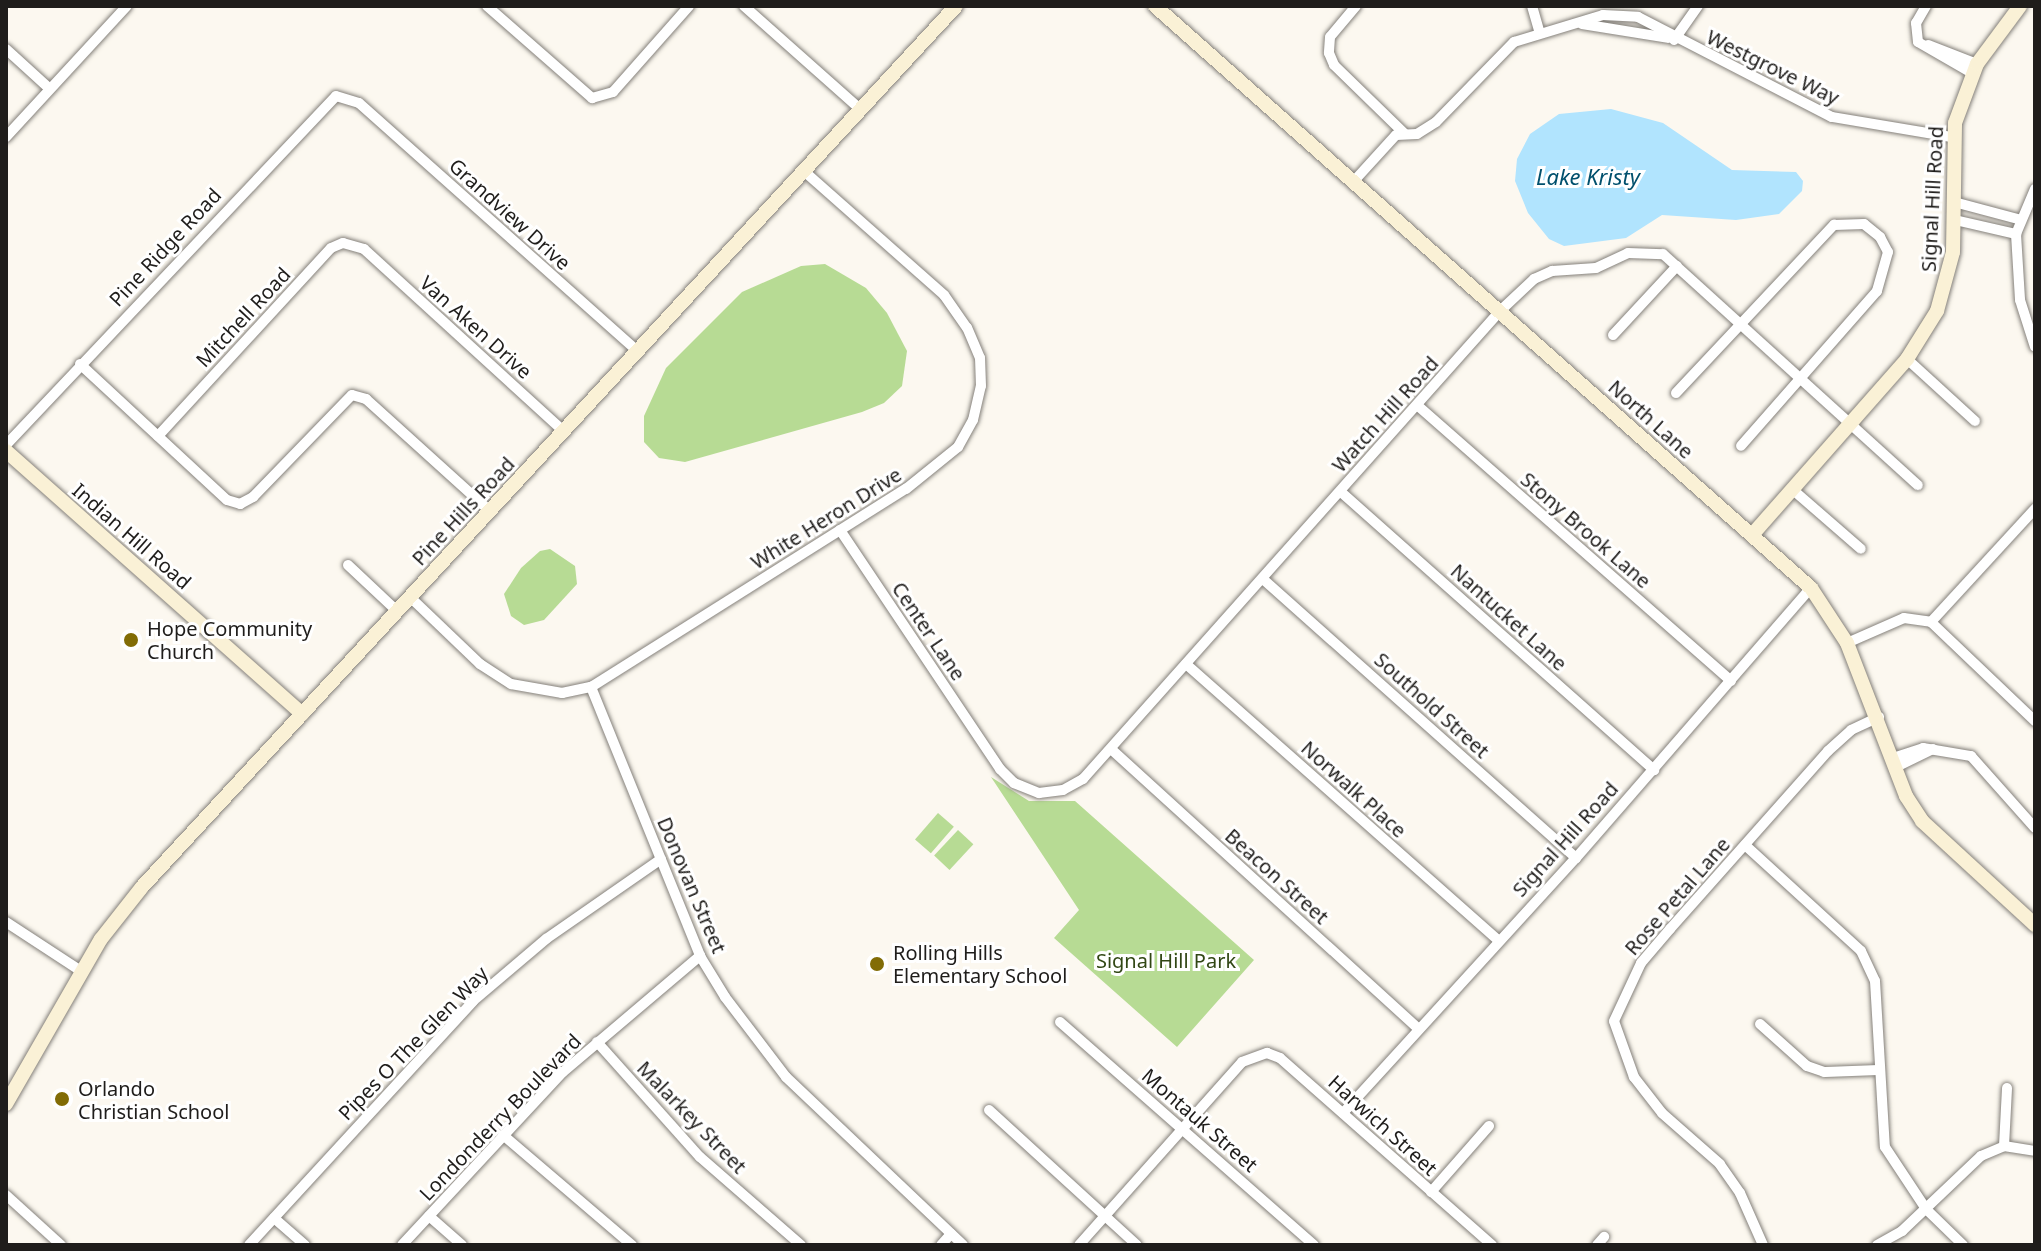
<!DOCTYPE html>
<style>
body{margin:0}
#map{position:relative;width:2041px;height:1251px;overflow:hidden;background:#fcf8f0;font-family:"Noto Sans",sans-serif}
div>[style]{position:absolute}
.green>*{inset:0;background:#b7db94;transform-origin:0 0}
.water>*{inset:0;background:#b1e4fe}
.roads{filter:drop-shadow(0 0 2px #84807a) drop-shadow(0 0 2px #84807a)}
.street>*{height:10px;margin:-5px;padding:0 5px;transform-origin:5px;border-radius:5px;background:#fff}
.secondary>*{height:14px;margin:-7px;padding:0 7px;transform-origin:7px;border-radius:7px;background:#faf1d6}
.dots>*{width:22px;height:22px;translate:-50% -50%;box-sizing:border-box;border:4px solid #fff;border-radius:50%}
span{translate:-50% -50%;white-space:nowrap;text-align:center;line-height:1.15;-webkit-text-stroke:6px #fff;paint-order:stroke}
.street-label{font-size:20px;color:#1f1d1b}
.poi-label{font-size:20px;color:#1f1d1b}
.left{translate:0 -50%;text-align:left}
.park-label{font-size:20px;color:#314714}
.water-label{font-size:22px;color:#01506d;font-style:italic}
.frame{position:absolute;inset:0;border:8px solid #1f1d1b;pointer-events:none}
</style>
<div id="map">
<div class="green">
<div style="clip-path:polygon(825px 264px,866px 288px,887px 313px,907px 351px,902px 386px,884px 403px,862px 412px,685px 462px,659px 458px,644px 442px,644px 416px,666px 368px,742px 292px,801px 266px)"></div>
<div style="clip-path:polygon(550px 549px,575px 566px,577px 584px,544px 620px,524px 625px,511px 616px,504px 594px,521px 568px,540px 551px)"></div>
<div style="clip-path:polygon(991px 777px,1029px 801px,1075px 801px,1254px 960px,1177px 1047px,1054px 938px,1079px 910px)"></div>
<div style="left:938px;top:813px;width:21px;height:35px;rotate:41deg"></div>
<div style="left:958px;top:830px;width:21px;height:35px;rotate:43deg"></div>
</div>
<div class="water">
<div style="clip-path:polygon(1611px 109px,1663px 123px,1732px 170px,1796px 172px,1803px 181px,1802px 191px,1779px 214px,1736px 220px,1662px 215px,1626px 238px,1564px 246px,1549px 239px,1528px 213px,1515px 181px,1517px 159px,1530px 134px,1559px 114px)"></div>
</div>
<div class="roads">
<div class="street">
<div style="left:487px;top:6px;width:140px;rotate:41.2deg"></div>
<div style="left:592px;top:98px;width:22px;rotate:-16deg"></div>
<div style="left:613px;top:92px;width:115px;rotate:-48.5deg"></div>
<div style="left:744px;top:6px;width:157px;rotate:41.6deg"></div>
<div style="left:1356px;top:6px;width:40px;rotate:130deg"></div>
<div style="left:1330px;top:37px;width:16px;rotate:94deg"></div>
<div style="left:1329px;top:53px;width:13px;rotate:67deg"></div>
<div style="left:1334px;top:65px;width:98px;rotate:44.2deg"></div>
<div style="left:1532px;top:6px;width:26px;rotate:74deg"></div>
<div style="left:1926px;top:6px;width:20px;rotate:120deg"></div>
<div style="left:1916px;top:23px;width:19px;rotate:84deg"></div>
<div style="left:1918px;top:42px;width:62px;rotate:29.9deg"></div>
<div style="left:1582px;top:24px;width:87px;rotate:9.2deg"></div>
<div style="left:1674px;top:40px;width:42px;rotate:-54.8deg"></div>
<div style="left:1928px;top:45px;width:53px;rotate:21.2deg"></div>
<div style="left:6px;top:49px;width:59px;rotate:42.3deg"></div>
<div style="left:6px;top:137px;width:178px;rotate:-47.3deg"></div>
<div style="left:1354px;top:181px;width:62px;rotate:-47.6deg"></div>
<div style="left:1396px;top:135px;width:21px;rotate:-3deg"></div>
<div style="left:1417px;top:134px;width:22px;rotate:-32deg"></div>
<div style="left:1436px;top:122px;width:112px;rotate:-45.7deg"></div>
<div style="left:1514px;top:42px;width:93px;rotate:-16.9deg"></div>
<div style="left:1603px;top:15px;width:35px;rotate:3deg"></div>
<div style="left:1638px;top:17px;width:218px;rotate:27.3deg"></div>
<div style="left:1832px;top:117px;width:122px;rotate:9.5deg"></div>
<div style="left:2035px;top:189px;width:49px;rotate:112.9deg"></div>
<div style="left:2016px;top:234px;width:66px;rotate:86.5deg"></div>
<div style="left:2020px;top:300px;width:49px;rotate:72.3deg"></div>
<div style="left:1954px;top:202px;width:66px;rotate:14.9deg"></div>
<div style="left:1955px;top:220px;width:63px;rotate:12.9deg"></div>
<div style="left:1613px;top:335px;width:94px;rotate:-47.2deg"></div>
<div style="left:1907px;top:359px;width:92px;rotate:42.4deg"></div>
<div style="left:80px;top:364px;width:200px;rotate:42.8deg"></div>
<div style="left:227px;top:500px;width:14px;rotate:17deg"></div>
<div style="left:240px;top:504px;width:15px;rotate:-28deg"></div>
<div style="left:253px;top:497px;width:142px;rotate:-45.9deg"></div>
<div style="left:352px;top:395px;width:15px;rotate:16deg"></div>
<div style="left:366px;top:399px;width:167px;rotate:42.1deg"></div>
<div style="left:1676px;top:393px;width:231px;rotate:-46.8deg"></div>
<div style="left:1834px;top:225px;width:30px;rotate:-2deg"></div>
<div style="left:1864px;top:224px;width:21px;rotate:39deg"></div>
<div style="left:1880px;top:237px;width:17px;rotate:62deg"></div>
<div style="left:1888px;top:252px;width:41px;rotate:105.8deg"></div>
<div style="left:1877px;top:291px;width:206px;rotate:131.3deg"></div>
<div style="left:1417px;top:405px;width:418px;rotate:41.3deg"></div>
<div style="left:158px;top:436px;width:255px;rotate:-47.4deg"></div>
<div style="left:331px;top:248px;width:13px;rotate:-23deg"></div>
<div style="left:343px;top:243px;width:22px;rotate:16deg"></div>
<div style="left:364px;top:249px;width:270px;rotate:42.4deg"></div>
<div style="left:6px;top:445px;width:480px;rotate:-46.6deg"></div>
<div style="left:336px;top:96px;width:24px;rotate:17deg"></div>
<div style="left:359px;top:103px;width:373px;rotate:41.7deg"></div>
<div style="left:1792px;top:489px;width:91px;rotate:41deg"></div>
<div style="left:1341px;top:492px;width:419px;rotate:41.6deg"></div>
<div style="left:840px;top:530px;width:288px;rotate:56.2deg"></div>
<div style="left:1000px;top:769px;width:20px;rotate:45deg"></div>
<div style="left:1014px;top:783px;width:27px;rotate:22deg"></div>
<div style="left:1039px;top:793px;width:24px;rotate:-7deg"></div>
<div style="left:1063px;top:790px;width:23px;rotate:-29deg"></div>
<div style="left:1083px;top:779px;width:627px;rotate:-48.3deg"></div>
<div style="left:1500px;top:311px;width:47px;rotate:-43.3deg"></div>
<div style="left:1534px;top:279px;width:20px;rotate:-24deg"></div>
<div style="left:1552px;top:271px;width:44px;rotate:-3.9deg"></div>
<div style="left:1596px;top:268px;width:35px;rotate:-25deg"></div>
<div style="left:1628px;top:253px;width:35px;rotate:2deg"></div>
<div style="left:1663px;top:254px;width:344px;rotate:42.2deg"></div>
<div style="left:348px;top:565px;width:67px;rotate:43.2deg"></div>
<div style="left:1264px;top:580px;width:418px;rotate:41.7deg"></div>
<div style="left:410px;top:597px;width:97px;rotate:43.7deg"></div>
<div style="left:480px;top:664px;width:37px;rotate:33deg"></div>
<div style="left:511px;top:684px;width:52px;rotate:10deg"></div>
<div style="left:562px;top:693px;width:30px;rotate:-12deg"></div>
<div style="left:591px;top:687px;width:372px;rotate:-32.2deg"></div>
<div style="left:906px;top:489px;width:67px;rotate:-38.9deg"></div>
<div style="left:958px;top:447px;width:31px;rotate:-61deg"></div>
<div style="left:973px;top:420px;width:35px;rotate:-77deg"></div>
<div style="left:981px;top:386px;width:28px;rotate:-92deg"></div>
<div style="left:980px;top:358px;width:33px;rotate:-113deg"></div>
<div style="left:967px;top:328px;width:40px;rotate:-124.9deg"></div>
<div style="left:944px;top:295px;width:187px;rotate:-138.5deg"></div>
<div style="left:1931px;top:622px;width:154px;rotate:-47.4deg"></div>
<div style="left:1847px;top:643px;width:62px;rotate:-23.7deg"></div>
<div style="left:1904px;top:618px;width:27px;rotate:8deg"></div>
<div style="left:1931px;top:622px;width:144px;rotate:43.6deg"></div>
<div style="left:1186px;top:664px;width:418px;rotate:41.5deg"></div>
<div style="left:591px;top:687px;width:290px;rotate:67.9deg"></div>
<div style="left:700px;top:956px;width:48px;rotate:58.6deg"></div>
<div style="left:725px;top:997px;width:101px;rotate:52.7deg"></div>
<div style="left:786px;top:1077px;width:244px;rotate:43.5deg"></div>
<div style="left:1111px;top:749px;width:416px;rotate:42.3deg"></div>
<div style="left:1893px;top:758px;width:32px;rotate:-18deg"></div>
<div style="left:1923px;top:748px;width:49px;rotate:9.5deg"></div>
<div style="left:1971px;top:756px;width:96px;rotate:48.4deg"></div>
<div style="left:1896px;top:767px;width:41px;rotate:-25.9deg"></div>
<div style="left:1745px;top:845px;width:157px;rotate:42.4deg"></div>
<div style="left:1861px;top:951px;width:33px;rotate:65deg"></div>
<div style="left:1875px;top:981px;width:166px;rotate:86.6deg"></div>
<div style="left:1885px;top:1147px;width:74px;rotate:56.5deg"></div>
<div style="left:1926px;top:1209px;width:52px;rotate:44.2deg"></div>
<div style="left:6px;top:922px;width:90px;rotate:33.2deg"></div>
<div style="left:1060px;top:1022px;width:338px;rotate:41.3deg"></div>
<div style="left:1760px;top:1024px;width:63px;rotate:41.8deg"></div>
<div style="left:1807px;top:1066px;width:18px;rotate:19deg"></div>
<div style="left:1824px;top:1072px;width:56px;rotate:-2deg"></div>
<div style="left:597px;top:1042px;width:154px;rotate:48.2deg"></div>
<div style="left:700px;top:1157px;width:134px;rotate:41.1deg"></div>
<div style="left:989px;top:1110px;width:200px;rotate:42.4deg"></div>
<div style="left:1343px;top:1113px;width:345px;rotate:-47.6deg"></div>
<div style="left:1576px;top:858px;width:358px;rotate:-49deg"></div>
<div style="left:503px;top:1135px;width:170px;rotate:40.5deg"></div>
<div style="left:2004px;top:1146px;width:58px;rotate:-87deg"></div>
<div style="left:1431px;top:1192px;width:88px;rotate:-48.7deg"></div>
<div style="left:6px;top:1195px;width:74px;rotate:42.3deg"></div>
<div style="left:429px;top:1216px;width:44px;rotate:41.3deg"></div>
<div style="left:274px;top:1218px;width:41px;rotate:41.1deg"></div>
<div style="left:249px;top:1245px;width:331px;rotate:-47.4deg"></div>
<div style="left:473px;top:1001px;width:96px;rotate:-40.3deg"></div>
<div style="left:546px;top:939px;width:140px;rotate:-34.8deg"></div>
<div style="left:402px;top:1245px;width:236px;rotate:-47.1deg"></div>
<div style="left:563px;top:1072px;width:180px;rotate:-40.3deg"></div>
<div style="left:941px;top:1245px;width:15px;rotate:-48deg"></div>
<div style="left:1079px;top:1245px;width:245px;rotate:-48.3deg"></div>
<div style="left:1242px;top:1062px;width:27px;rotate:-20deg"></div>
<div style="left:1267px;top:1053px;width:14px;rotate:21deg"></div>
<div style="left:1280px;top:1058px;width:283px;rotate:41.4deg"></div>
<div style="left:1597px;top:1245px;width:11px;rotate:-49deg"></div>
<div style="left:1763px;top:1245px;width:57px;rotate:-113.9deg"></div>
<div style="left:1740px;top:1193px;width:35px;rotate:-125deg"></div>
<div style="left:1720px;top:1164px;width:77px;rotate:-138.7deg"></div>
<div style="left:1662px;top:1113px;width:46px;rotate:-127.9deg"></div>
<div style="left:1634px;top:1077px;width:59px;rotate:-109.7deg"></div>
<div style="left:1614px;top:1021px;width:64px;rotate:-65deg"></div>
<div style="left:1641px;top:963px;width:45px;rotate:-49.5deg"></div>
<div style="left:1670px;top:929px;width:238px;rotate:-48.4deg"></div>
<div style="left:1828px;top:751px;width:31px;rotate:-42deg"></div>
<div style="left:1851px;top:730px;width:31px;rotate:-25deg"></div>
<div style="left:1877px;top:1245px;width:29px;rotate:-29deg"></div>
<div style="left:1902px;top:1231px;width:109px;rotate:-43.5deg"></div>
<div style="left:1981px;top:1156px;width:25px;rotate:-23deg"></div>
<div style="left:2004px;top:1146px;width:31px;rotate:9deg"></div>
</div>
<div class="secondary">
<div style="left:1155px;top:6px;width:877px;rotate:41.58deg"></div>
<div style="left:1811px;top:588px;width:66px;rotate:56.8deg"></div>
<div style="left:1847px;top:643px;width:164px;rotate:68.9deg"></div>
<div style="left:1906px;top:796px;width:30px;rotate:57deg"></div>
<div style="left:1922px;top:821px;width:154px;rotate:42.6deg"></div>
<div style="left:6px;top:451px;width:396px;rotate:41.6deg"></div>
<div style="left:1752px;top:535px;width:235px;rotate:-48.6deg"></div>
<div style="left:1907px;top:359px;width:57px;rotate:-58deg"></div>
<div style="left:1937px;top:311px;width:61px;rotate:-74.8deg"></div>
<div style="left:1953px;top:252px;width:129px;rotate:-89.1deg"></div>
<div style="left:1955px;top:123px;width:63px;rotate:-69.6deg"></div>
<div style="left:1977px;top:64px;width:72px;rotate:-53.4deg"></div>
<div style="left:6px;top:1104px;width:190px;rotate:-60.1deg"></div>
<div style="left:101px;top:939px;width:66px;rotate:-51.7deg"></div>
<div style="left:142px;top:887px;width:1199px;rotate:-47.26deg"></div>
</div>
</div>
<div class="dots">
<div style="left:131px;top:640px;background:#826c06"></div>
<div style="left:877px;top:964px;background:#826c06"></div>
<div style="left:62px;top:1099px;background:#826c06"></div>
</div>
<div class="street-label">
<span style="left:1773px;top:67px;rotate:26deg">Westgrove Way</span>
<span style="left:1932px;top:199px;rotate:-87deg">Signal Hill Road</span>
<span style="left:510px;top:214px;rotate:42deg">Grandview Drive</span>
<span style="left:165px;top:247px;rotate:-47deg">Pine Ridge Road</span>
<span style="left:243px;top:317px;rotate:-47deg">Mitchell Road</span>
<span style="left:476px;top:327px;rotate:42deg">Van Aken Drive</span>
<span style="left:1385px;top:414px;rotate:-48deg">Watch Hill Road</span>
<span style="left:1651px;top:419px;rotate:42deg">North Lane</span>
<span style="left:463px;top:511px;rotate:-47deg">Pine Hills Road</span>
<span style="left:826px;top:518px;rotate:-32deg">White Heron Drive</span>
<span style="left:1586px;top:530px;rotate:41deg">Stony Brook Lane</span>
<span style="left:132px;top:536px;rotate:41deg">Indian Hill Road</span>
<span style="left:1509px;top:617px;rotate:42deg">Nantucket Lane</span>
<span style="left:929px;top:631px;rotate:56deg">Center Lane</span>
<span style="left:1432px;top:705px;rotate:42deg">Southold Street</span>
<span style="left:1354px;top:789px;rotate:42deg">Norwalk Place</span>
<span style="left:1565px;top:839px;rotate:-48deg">Signal Hill Road</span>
<span style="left:1277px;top:876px;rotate:42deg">Beacon Street</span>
<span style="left:692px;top:885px;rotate:67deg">Donovan Street</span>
<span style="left:1677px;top:896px;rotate:-49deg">Rose Petal Lane</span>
<span style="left:413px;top:1043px;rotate:-46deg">Pipes O The Glen Way</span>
<span style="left:500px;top:1117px;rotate:-46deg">Londonderry Boulevard</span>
<span style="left:692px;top:1117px;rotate:46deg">Malarkey Street</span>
<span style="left:1200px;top:1120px;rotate:41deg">Montauk Street</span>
<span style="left:1383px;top:1125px;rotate:42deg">Harwich Street</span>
</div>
<div class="poi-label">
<span class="left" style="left:147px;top:640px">Hope Community<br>Church</span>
<span class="left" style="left:893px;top:964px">Rolling Hills<br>Elementary School</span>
<span class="left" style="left:78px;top:1100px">Orlando<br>Christian School</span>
</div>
<div class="park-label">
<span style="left:1166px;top:960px">Signal Hill Park</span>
</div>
<div class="water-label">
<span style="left:1588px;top:177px">Lake Kristy</span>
</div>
<div class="frame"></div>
</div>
